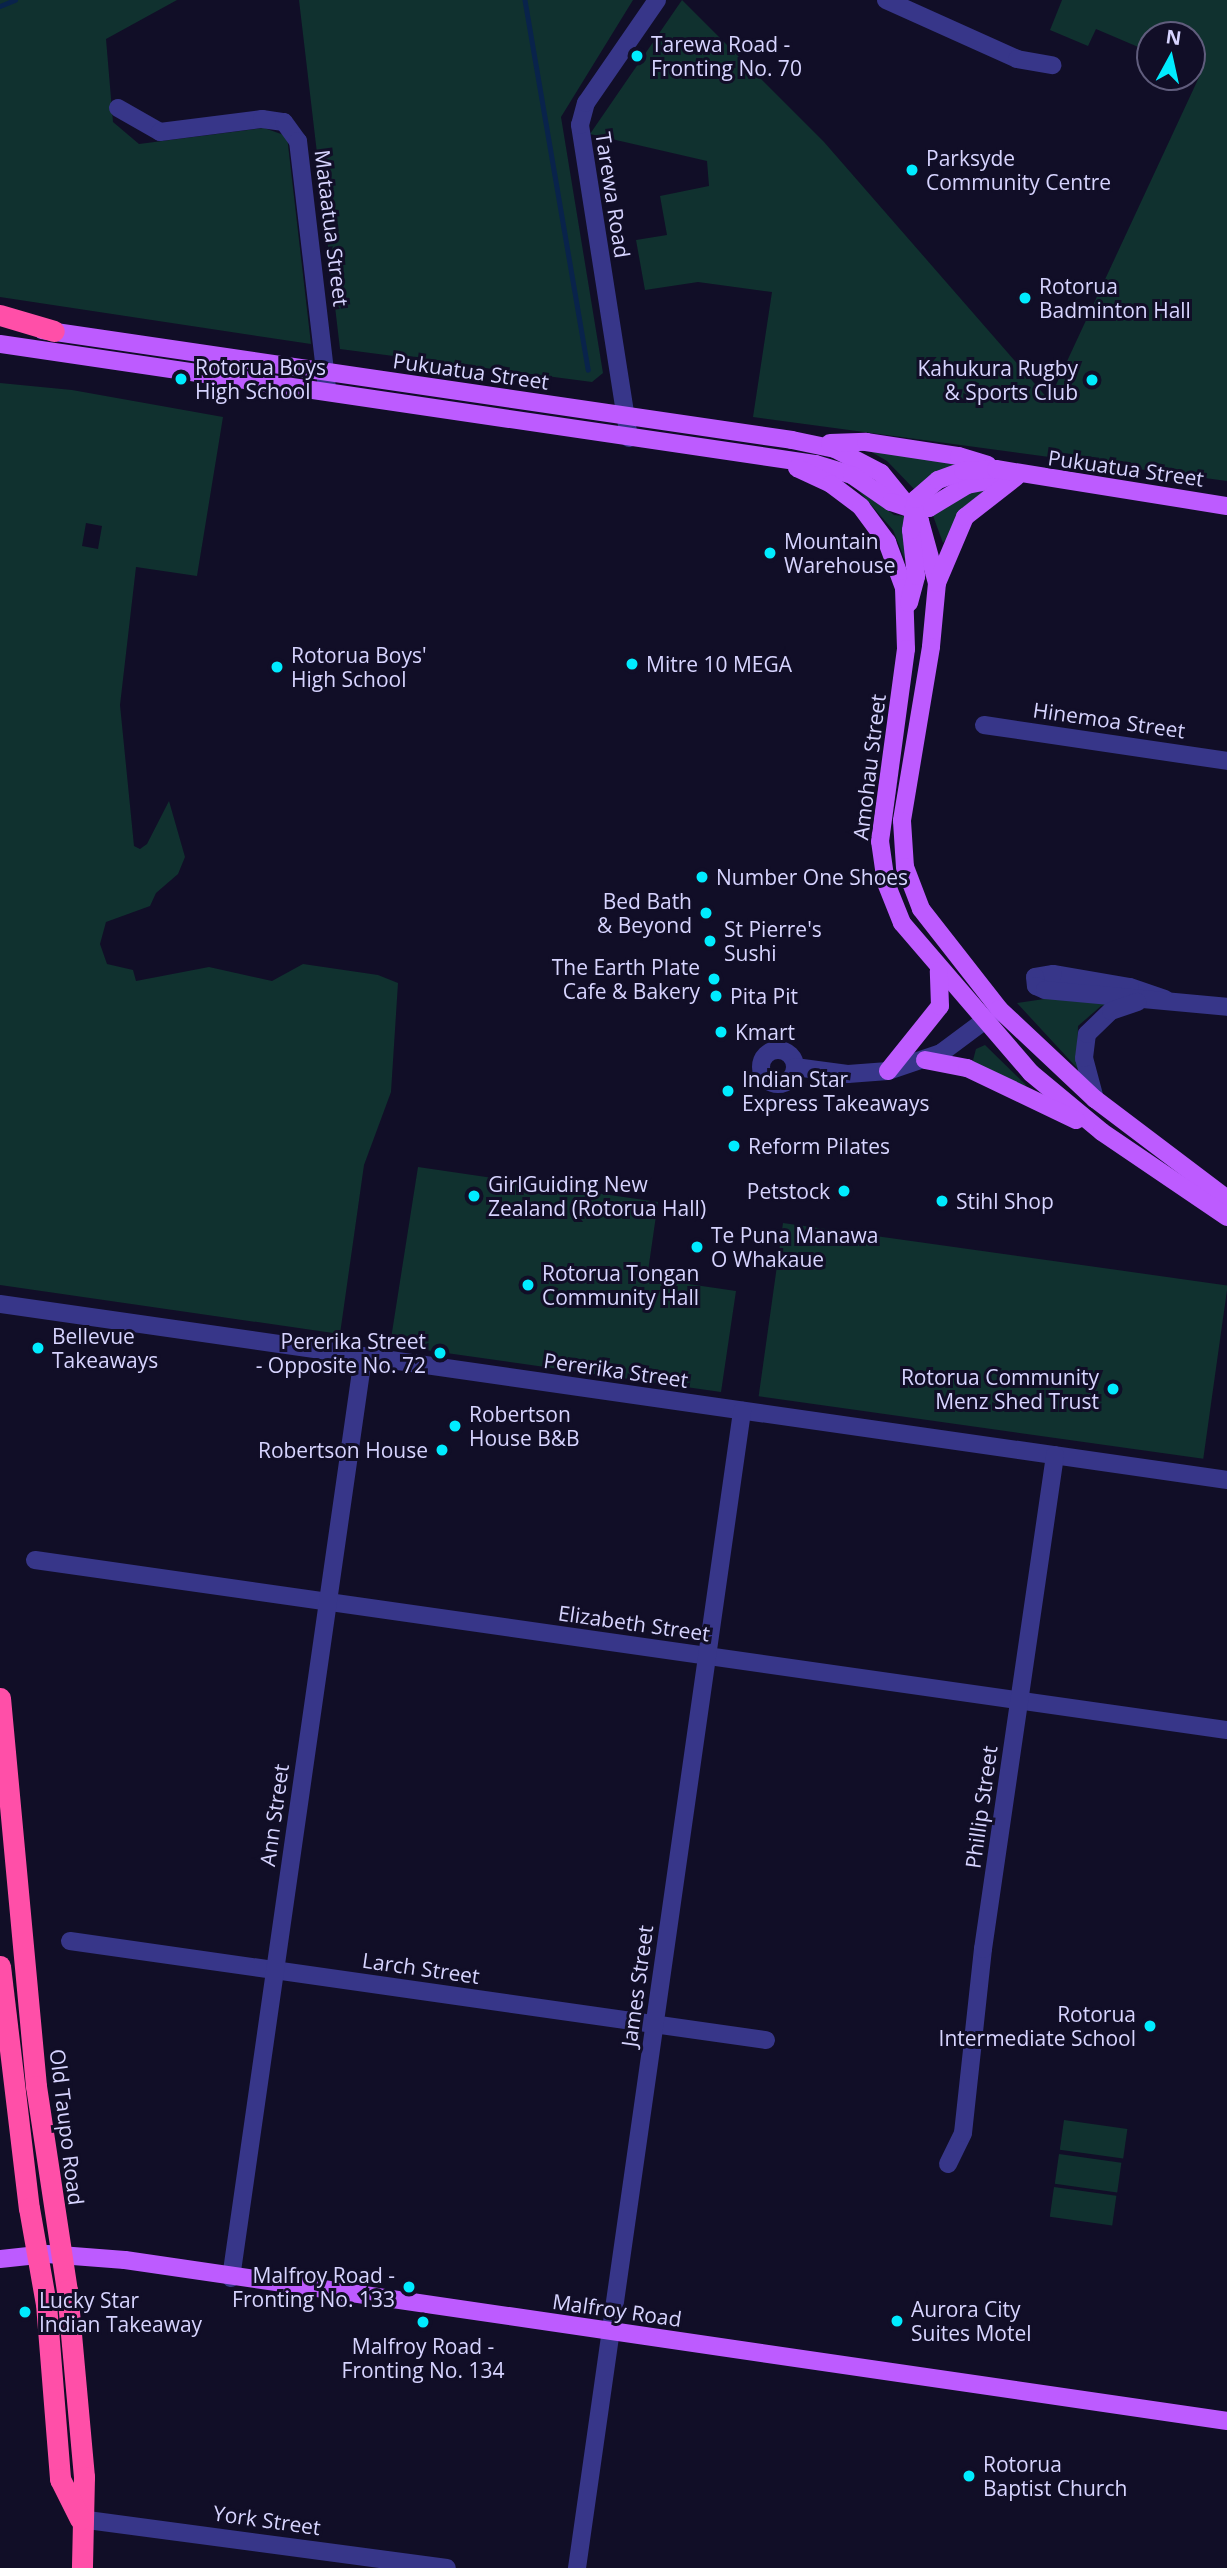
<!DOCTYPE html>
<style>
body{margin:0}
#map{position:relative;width:1227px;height:2568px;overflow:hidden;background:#110e27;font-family:"Open Sans",sans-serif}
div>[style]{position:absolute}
.green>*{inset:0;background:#10312f;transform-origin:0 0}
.stream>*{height:4.5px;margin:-2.25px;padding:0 2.25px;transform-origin:2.25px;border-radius:2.25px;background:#09234b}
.minor>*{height:18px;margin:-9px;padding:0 9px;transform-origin:9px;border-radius:9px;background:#373689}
.minor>.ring{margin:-9px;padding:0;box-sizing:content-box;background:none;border:18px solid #373689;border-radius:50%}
.major>*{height:18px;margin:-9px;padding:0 9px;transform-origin:9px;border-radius:9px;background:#bd5bff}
.highway>*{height:21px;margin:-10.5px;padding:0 10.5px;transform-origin:10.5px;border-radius:10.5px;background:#ff4fa8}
.dots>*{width:19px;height:19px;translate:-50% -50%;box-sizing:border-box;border:4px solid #110e27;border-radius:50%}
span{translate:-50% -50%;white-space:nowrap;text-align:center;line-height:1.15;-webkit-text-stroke:6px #110e27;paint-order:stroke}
.poi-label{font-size:21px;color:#d7d4ff}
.left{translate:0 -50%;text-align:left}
.right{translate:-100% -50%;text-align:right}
.street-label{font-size:21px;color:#d7d4ff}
.north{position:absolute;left:1136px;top:21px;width:70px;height:70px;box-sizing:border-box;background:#110e27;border:2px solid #605d7d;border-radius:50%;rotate:8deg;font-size:19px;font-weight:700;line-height:28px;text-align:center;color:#d7d4ff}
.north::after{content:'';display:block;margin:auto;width:24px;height:32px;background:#00ecff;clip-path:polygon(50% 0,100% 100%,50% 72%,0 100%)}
</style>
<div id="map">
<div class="green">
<div style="clip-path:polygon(0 0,177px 0,106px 39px,113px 122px,139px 144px,264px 128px,287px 136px,311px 344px,0 297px)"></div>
<div style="clip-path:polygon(299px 0,633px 0,561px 117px,603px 373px,592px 382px,340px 349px)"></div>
<div style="clip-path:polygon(682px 0,824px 142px,1049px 400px,1200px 75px,1192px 71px,1192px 35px,1150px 35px,1150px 52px,1096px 29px,1088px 46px,1050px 30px,1062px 0,1227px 0,1227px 481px,753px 417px,772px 292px,698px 282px,645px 290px,636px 240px,667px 235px,660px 196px,709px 186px,707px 161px,590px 134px)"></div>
<div style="clip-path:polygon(evenodd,0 383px,72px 390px,223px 417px,197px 576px,136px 567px,120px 705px,134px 846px,140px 849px,147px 844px,169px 801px,185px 857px,178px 874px,156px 893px,150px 906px,106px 922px,100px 944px,107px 964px,133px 970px,136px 981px,209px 967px,272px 981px,303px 964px,378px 975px,398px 983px,391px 1092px,364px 1165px,340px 1334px,0 1285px,0 383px,86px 523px,102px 526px,98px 549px,82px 546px,86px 523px)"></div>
<div style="clip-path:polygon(868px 450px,962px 463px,914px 489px,887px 461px)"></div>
<div style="clip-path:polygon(850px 481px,894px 515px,904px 516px,907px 565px,893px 530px)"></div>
<div style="clip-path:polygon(987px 486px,987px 491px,943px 543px,932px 513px,956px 497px)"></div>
<div style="clip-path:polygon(1058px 997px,1119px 1001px,1101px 1006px,1078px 1026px,1077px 1068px,1017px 1003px)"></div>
<div style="clip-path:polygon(985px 1045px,1026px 1085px,1025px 1086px,972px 1064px,976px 1049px)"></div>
<div style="clip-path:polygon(418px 1167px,658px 1202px,647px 1278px,736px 1291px,721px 1392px,390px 1345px)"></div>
<div style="left:783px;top:1223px;width:449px;height:175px;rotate:8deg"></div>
<div style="left:1064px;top:2120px;width:64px;height:30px;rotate:8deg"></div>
<div style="left:1059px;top:2154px;width:63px;height:30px;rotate:8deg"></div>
<div style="left:1054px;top:2187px;width:63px;height:30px;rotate:8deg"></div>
</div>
<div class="stream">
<div style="left:525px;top:0;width:375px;rotate:80.3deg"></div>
<div style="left:0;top:6px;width:16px;rotate:-22deg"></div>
</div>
<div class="minor">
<div style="left:886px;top:0;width:144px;rotate:24.2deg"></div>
<div style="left:1017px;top:59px;width:36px;rotate:10deg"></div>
<div style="left:118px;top:108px;width:48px;rotate:29.7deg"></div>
<div style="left:160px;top:132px;width:103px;rotate:-7.3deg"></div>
<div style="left:262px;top:119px;width:22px;rotate:8deg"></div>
<div style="left:284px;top:122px;width:24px;rotate:54deg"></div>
<div style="left:298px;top:141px;width:248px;rotate:83.3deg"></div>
<div style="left:629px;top:438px;width:317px;rotate:-98.9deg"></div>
<div style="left:580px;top:125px;width:23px;rotate:-75deg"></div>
<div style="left:586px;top:103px;width:125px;rotate:-55.4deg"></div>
<div style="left:984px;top:725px;width:246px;rotate:8.4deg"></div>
<div style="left:1165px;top:999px;width:37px;rotate:-161deg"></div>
<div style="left:1130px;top:987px;width:78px;rotate:-170.4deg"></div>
<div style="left:1053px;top:974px;width:18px;rotate:171deg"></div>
<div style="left:1035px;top:977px;width:9px;rotate:84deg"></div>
<div style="left:1036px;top:986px;width:10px;rotate:24deg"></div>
<div style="left:1045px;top:990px;width:183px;rotate:5.3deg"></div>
<div class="ring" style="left:761px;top:1050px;width:16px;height:16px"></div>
<div style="left:795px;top:1067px;width:53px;rotate:7.5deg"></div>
<div style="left:848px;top:1074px;width:40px;rotate:-4.3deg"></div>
<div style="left:888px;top:1071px;width:56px;rotate:-18.8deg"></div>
<div style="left:941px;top:1053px;width:69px;rotate:-36.7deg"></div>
<div style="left:1095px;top:1099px;width:42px;rotate:-105deg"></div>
<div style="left:1084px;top:1058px;width:24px;rotate:-83deg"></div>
<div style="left:1087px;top:1034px;width:33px;rotate:-44deg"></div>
<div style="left:1111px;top:1011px;width:28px;rotate:-19deg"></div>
<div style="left:0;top:1304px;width:1240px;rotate:8.16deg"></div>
<div style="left:35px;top:1560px;width:1204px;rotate:8.12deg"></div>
<div style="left:70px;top:1941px;width:703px;rotate:8.1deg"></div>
<div style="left:948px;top:2164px;width:34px;rotate:-64deg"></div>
<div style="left:963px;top:2133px;width:185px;rotate:-83.8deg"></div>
<div style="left:983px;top:1949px;width:499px;rotate:-81.7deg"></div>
<div style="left:231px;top:2278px;width:929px;rotate:-81.84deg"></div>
<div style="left:80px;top:2519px;width:370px;rotate:7.6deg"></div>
<div style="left:577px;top:2568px;width:1169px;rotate:-81.88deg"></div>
</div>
<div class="major">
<div style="left:42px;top:330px;width:758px;rotate:8.34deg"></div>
<div style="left:792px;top:440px;width:44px;rotate:11.8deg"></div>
<div style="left:835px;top:449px;width:52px;rotate:27.6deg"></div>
<div style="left:881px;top:473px;width:62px;rotate:50.9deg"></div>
<div style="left:920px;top:521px;width:64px;rotate:74.7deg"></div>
<div style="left:937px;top:583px;width:64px;rotate:95.4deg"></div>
<div style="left:931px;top:647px;width:176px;rotate:99.5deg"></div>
<div style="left:902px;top:821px;width:46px;rotate:86.3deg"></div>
<div style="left:905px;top:867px;width:45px;rotate:69.1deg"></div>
<div style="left:921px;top:909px;width:127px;rotate:52deg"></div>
<div style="left:999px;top:1009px;width:132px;rotate:43.2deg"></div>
<div style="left:1095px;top:1099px;width:166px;rotate:37.1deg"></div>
<div style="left:0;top:344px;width:825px;rotate:8.37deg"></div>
<div style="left:816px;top:464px;width:38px;rotate:17deg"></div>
<div style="left:852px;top:475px;width:47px;rotate:34.7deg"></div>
<div style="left:891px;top:502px;width:23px;rotate:18deg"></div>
<div style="left:913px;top:509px;width:16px;rotate:-4deg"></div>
<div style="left:929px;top:508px;width:44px;rotate:-31.2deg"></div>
<div style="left:967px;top:485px;width:52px;rotate:-11.1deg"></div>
<div style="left:830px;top:443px;width:36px;rotate:-2deg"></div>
<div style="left:866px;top:442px;width:94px;rotate:8.6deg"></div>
<div style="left:959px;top:456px;width:30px;rotate:17deg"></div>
<div style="left:797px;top:468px;width:38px;rotate:25deg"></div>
<div style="left:831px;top:484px;width:38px;rotate:37deg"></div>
<div style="left:861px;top:507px;width:44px;rotate:53.4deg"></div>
<div style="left:887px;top:542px;width:49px;rotate:69.7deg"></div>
<div style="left:904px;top:588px;width:61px;rotate:88.1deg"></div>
<div style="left:906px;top:649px;width:194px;rotate:97.7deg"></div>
<div style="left:880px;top:841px;width:42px;rotate:81.9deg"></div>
<div style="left:886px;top:883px;width:43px;rotate:68.2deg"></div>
<div style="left:902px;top:923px;width:198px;rotate:49.3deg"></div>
<div style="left:1031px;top:1073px;width:92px;rotate:39.7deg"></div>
<div style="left:1102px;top:1132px;width:151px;rotate:34.2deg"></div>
<div style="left:937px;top:583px;width:72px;rotate:-67deg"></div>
<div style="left:965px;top:517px;width:65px;rotate:-38.1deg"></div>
<div style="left:909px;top:603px;width:28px;rotate:-75deg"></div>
<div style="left:916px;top:576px;width:46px;rotate:-96.2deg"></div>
<div style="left:911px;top:530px;width:31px;rotate:-81deg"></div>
<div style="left:916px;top:499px;width:29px;rotate:-41deg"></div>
<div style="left:938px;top:480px;width:27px;rotate:-20deg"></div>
<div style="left:963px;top:471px;width:33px;rotate:-3deg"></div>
<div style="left:996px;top:469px;width:234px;rotate:9.1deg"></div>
<div style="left:925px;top:1060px;width:43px;rotate:10.8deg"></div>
<div style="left:967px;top:1068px;width:121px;rotate:25.5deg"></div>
<div style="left:888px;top:1071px;width:83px;rotate:-51.3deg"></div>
<div style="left:940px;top:1006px;width:35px;rotate:-92deg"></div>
<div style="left:0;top:2259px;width:47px;rotate:-6.1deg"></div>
<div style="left:47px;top:2254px;width:78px;rotate:4.4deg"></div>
<div style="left:125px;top:2260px;width:1114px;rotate:8.31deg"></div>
</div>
<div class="highway">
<div style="left:0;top:315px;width:56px;rotate:16.5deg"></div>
<div style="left:0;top:1698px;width:390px;rotate:84.7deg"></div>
<div style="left:36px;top:2086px;width:206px;rotate:81.4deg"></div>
<div style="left:67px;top:2290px;width:188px;rotate:84.8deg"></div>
<div style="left:84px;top:2477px;width:91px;rotate:91.3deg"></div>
<div style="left:0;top:1966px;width:244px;rotate:83.2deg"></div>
<div style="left:29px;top:2208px;width:97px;rotate:80deg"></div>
<div style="left:46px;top:2304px;width:176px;rotate:85.4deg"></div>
<div style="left:60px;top:2479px;width:45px;rotate:63.4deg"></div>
</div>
<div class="dots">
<div style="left:637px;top:56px;background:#00ecff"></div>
<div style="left:912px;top:170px;background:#00ecff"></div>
<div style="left:1025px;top:298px;background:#00ecff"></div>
<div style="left:181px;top:379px;background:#00ecff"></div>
<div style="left:1092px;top:380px;background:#00ecff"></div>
<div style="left:770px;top:553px;background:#00ecff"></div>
<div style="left:632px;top:664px;background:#00ecff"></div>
<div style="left:277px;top:667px;background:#00ecff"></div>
<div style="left:702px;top:877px;background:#00ecff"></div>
<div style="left:706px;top:913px;background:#00ecff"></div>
<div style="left:710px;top:941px;background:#00ecff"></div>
<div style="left:714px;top:979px;background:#00ecff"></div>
<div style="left:716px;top:996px;background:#00ecff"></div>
<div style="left:721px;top:1032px;background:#00ecff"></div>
<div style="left:728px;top:1091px;background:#00ecff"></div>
<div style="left:734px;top:1146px;background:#00ecff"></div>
<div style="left:844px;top:1191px;background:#00ecff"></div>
<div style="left:474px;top:1196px;background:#00ecff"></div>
<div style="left:942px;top:1201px;background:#00ecff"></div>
<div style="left:697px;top:1247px;background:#00ecff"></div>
<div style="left:528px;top:1285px;background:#00ecff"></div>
<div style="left:38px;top:1348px;background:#00ecff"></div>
<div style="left:440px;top:1353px;background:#00ecff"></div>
<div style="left:1113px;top:1389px;background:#00ecff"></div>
<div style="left:455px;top:1426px;background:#00ecff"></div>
<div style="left:442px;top:1450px;background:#00ecff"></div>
<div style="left:1150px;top:2026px;background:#00ecff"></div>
<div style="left:409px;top:2287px;background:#00ecff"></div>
<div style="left:25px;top:2312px;background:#00ecff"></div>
<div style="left:897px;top:2321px;background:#00ecff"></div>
<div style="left:423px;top:2322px;background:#00ecff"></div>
<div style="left:969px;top:2476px;background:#00ecff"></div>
</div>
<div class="poi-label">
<span class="left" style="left:651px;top:56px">Tarewa Road -<br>Fronting No. 70</span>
<span class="left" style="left:926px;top:170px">Parksyde<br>Community Centre</span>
<span class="left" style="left:1039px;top:298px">Rotorua<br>Badminton Hall</span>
<span class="left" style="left:195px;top:379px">Rotorua Boys<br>High School</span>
<span class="right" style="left:1078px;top:380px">Kahukura Rugby<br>&amp; Sports Club</span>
<span class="left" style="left:784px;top:553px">Mountain<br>Warehouse</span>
<span class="left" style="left:291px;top:667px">Rotorua Boys'<br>High School</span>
<span class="left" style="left:646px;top:664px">Mitre 10 MEGA</span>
<span class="left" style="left:716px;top:877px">Number One Shoes</span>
<span class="right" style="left:692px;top:913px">Bed Bath<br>&amp; Beyond</span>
<span class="left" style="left:724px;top:941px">St Pierre's<br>Sushi</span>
<span class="right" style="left:700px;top:979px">The Earth Plate<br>Cafe &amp; Bakery</span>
<span class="left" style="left:730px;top:996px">Pita Pit</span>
<span class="left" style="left:735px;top:1032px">Kmart</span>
<span class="left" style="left:742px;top:1091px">Indian Star<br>Express Takeaways</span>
<span class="left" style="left:748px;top:1146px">Reform Pilates</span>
<span class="left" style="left:488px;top:1196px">GirlGuiding New<br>Zealand (Rotorua Hall)</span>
<span class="right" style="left:830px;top:1191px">Petstock</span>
<span class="left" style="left:956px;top:1201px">Stihl Shop</span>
<span class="left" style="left:711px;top:1247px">Te Puna Manawa<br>O Whakaue</span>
<span class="left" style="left:542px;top:1285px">Rotorua Tongan<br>Community Hall</span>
<span class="left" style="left:52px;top:1348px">Bellevue<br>Takeaways</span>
<span class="right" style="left:426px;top:1353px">Pererika Street<br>- Opposite No. 72</span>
<span class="right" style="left:1099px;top:1389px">Rotorua Community<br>Menz Shed Trust</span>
<span class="left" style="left:469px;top:1426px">Robertson<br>House B&amp;B</span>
<span class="right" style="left:428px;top:1450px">Robertson House</span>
<span class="right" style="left:1136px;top:2026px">Rotorua<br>Intermediate School</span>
<span class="right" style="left:395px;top:2287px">Malfroy Road -<br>Fronting No. 133</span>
<span class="left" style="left:39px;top:2312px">Lucky Star<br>Indian Takeaway</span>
<span class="left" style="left:911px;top:2321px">Aurora City<br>Suites Motel</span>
<span style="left:423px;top:2358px">Malfroy Road -<br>Fronting No. 134</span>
<span class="left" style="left:983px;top:2476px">Rotorua<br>Baptist Church</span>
</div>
<div class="street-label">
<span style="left:613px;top:195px;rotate:81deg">Tarewa Road</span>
<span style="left:332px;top:228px;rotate:83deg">Mataatua Street</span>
<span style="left:471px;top:371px;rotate:8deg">Pukuatua Street</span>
<span style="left:1126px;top:468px;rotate:8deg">Pukuatua Street</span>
<span style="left:1109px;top:720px;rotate:8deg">Hinemoa Street</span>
<span style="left:869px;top:767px;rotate:-83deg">Amohau Street</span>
<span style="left:616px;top:1370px;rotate:8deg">Pererika Street</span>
<span style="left:634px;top:1623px;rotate:8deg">Elizabeth Street</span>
<span style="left:981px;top:1807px;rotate:-82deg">Phillip Street</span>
<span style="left:274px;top:1815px;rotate:-82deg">Ann Street</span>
<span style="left:421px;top:1968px;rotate:8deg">Larch Street</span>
<span style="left:637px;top:1986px;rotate:-82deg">James Street</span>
<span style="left:67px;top:2127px;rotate:83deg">Old Taupo Road</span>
<span style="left:617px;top:2310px;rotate:8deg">Malfroy Road</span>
<span style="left:267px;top:2520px;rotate:8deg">York Street</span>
</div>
<div class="north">N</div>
</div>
